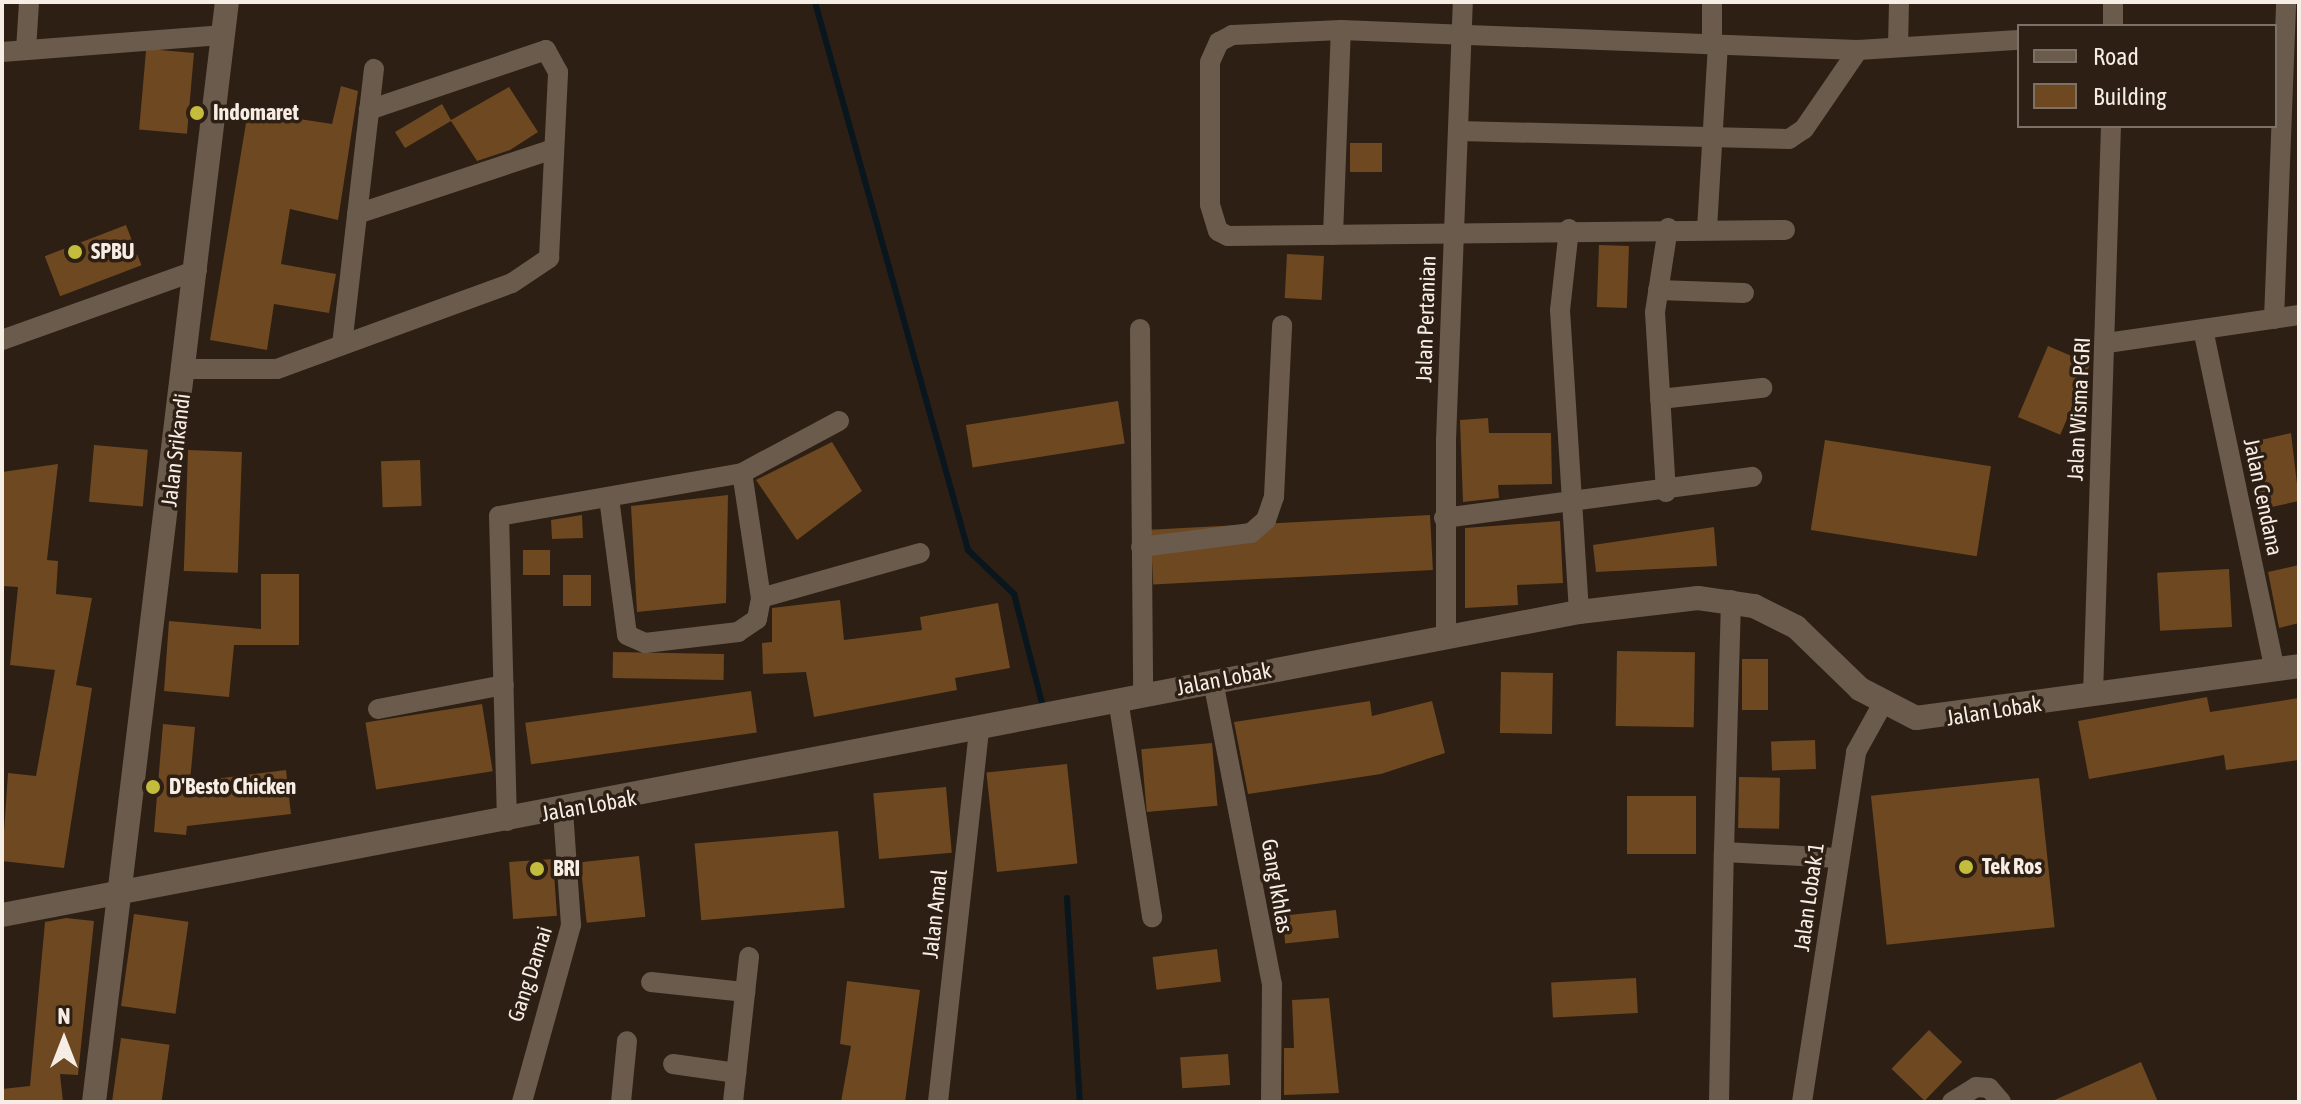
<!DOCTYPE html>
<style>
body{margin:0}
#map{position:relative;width:2301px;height:1104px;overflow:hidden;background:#2d1f13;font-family:"Asap Condensed",sans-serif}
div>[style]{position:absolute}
.stream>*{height:6px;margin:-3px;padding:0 3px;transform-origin:3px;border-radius:3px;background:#09161e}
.building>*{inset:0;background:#6e4820;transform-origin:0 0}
.street>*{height:20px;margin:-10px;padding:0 10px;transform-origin:10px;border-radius:10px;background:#6b5b4d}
.secondary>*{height:24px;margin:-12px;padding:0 12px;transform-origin:12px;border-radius:12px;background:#6b5b4d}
.dots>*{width:22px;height:22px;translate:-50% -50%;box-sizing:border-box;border:4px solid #2d1f13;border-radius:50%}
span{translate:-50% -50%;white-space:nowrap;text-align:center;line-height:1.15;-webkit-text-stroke:7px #2d1f13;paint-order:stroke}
.poi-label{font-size:22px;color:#f6ede4;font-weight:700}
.left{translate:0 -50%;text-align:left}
.street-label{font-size:22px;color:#f6ede4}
.frame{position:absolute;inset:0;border:4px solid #f6ede4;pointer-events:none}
.legend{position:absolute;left:2017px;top:24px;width:260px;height:104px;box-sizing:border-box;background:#2d1f13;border:2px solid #7d7167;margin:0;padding:10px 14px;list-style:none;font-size:24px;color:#f6ede4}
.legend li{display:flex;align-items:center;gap:16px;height:40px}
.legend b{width:40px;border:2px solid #7d7167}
.north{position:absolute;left:24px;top:1000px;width:80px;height:80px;-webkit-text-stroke:6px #2d1f13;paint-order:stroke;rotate:0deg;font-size:22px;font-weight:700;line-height:32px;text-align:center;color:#f6ede4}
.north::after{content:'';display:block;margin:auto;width:28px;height:36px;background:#f6ede4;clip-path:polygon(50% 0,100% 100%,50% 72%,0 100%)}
</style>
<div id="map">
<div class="stream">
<div style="left:815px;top:2px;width:569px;rotate:74.4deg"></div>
<div style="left:968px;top:550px;width:64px;rotate:43.7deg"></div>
<div style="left:1014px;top:594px;width:117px;rotate:75.6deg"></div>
<div style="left:1067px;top:898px;width:204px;rotate:86.4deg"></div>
</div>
<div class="building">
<div style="left:194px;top:53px;width:81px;height:48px;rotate:95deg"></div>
<div style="clip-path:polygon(341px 86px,358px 91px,338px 220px,290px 209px,281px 264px,336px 274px,329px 313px,274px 304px,267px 350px,210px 340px,248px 111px,332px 124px)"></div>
<div style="clip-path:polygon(509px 87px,538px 132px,510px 150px,477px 161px,451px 121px,405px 148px,395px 132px,442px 104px,451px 120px)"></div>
<div style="left:1350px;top:143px;width:32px;height:29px"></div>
<div style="left:126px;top:225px;width:43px;height:87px;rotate:69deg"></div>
<div style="left:1599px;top:245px;width:30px;height:62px;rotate:2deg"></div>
<div style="left:1287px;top:254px;width:37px;height:44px;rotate:3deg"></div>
<div style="left:2048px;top:346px;width:46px;height:77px;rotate:23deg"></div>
<div style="left:1118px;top:401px;width:43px;height:154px;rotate:81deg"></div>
<div style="clip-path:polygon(1488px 418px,1489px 433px,1551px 433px,1552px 484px,1498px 485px,1499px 498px,1463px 502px,1460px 420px)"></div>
<div style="clip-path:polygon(2291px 433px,2299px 501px,2262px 509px,2247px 443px)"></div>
<div style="left:1825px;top:440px;width:168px;height:91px;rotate:9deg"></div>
<div style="clip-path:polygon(832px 442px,862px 491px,797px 540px,756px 480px)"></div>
<div style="left:94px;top:445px;width:54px;height:57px;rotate:5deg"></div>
<div style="left:188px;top:450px;width:54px;height:121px;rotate:2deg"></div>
<div style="left:420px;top:460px;width:46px;height:39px;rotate:88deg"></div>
<div style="clip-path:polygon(58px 464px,47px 560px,58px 561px,56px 594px,92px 598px,76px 685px,92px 688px,64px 868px,2px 861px,8px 773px,36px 776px,55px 670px,10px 665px,18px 587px,2px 586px,2px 472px)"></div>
<div style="clip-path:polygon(728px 495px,726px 603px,637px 612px,631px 506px)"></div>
<div style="clip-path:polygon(582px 515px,583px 538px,552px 539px,551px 520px)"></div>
<div style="left:1430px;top:515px;width:55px;height:280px;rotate:87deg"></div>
<div style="clip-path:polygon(1560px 521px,1563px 583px,1517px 585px,1518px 605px,1465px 608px,1465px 528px)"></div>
<div style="clip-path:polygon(1714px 527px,1717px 566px,1596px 572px,1593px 545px)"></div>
<div style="left:523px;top:550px;width:27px;height:25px"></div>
<div style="clip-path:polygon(2299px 565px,2299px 623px,2279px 628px,2268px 572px)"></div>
<div style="left:2229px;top:569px;width:58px;height:72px;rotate:87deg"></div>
<div style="clip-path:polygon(261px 574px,299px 574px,299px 645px,234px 645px,229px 697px,164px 691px,169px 621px,261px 629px)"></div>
<div style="left:563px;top:575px;width:28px;height:31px"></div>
<div style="clip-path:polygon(840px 600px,844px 640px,922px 630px,920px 617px,998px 603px,1010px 668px,955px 678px,957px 690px,814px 717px,806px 672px,763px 674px,762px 643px,772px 642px,772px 608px)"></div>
<div style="left:1617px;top:651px;width:78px;height:75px;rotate:1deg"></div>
<div style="left:613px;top:652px;width:111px;height:26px;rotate:1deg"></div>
<div style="left:1742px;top:659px;width:26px;height:51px"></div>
<div style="left:1501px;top:672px;width:52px;height:61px;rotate:1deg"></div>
<div style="left:751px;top:691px;width:42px;height:228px;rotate:82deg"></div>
<div style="clip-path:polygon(2207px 697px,2210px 712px,2299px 698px,2299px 760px,2226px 770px,2224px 755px,2089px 779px,2078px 721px)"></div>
<div style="clip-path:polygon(1370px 701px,1372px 716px,1432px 701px,1445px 753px,1381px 774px,1248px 794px,1234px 722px)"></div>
<div style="left:482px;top:704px;width:68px;height:118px;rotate:81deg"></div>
<div style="clip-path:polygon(163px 724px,195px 727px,190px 782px,286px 770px,291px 814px,187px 826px,186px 835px,154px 832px)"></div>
<div style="left:1815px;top:740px;width:29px;height:44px;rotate:88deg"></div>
<div style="left:1212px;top:743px;width:63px;height:71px;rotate:85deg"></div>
<div style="left:1067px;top:764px;width:100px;height:81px;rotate:84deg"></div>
<div style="left:1739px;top:777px;width:41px;height:51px;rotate:1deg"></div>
<div style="left:2039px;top:778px;width:150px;height:169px;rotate:84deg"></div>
<div style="left:946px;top:787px;width:66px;height:73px;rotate:85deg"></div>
<div style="left:1627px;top:796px;width:69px;height:58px"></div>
<div style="left:838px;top:831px;width:77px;height:144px;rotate:85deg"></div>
<div style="left:639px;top:856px;width:61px;height:59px;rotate:84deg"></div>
<div style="left:553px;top:859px;width:57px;height:44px;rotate:86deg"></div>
<div style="left:1336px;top:910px;width:28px;height:54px;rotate:84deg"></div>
<div style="left:134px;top:914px;width:55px;height:93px;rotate:8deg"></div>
<div style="clip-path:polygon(66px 918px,94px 921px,78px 1075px,60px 1074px,63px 1102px,2px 1102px,2px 1089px,30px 1086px,45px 922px)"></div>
<div style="left:1217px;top:949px;width:33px;height:65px;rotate:83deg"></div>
<div style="left:1636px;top:978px;width:35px;height:85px;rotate:87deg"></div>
<div style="clip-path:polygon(847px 981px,920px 990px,905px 1102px,841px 1102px,851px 1046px,840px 1044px)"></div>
<div style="clip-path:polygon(1329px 998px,1339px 1093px,1284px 1095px,1284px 1048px,1294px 1048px,1292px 1000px)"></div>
<div style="left:1929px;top:1030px;width:46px;height:54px;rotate:44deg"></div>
<div style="left:121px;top:1038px;width:49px;height:64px;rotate:8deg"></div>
<div style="left:1228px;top:1054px;width:31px;height:48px;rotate:86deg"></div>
<div style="clip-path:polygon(2141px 1062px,2158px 1102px,2050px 1102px)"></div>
</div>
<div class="street">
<div style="left:1712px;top:2px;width:42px;rotate:90deg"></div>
<div style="left:2113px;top:26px;width:24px;rotate:-90deg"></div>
<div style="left:1898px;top:47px;width:45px;rotate:-88.7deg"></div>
<div style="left:26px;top:50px;width:48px;rotate:-86.4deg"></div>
<div style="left:2px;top:52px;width:223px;rotate:-4.4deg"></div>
<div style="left:1459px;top:131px;width:330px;rotate:1.4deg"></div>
<div style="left:1789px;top:139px;width:18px;rotate:-34deg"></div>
<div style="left:1804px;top:129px;width:96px;rotate:-55.6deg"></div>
<div style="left:357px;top:214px;width:207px;rotate:-18.3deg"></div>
<div style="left:1569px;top:229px;width:81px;rotate:96.3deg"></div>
<div style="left:1560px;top:310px;width:303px;rotate:86.4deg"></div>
<div style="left:1707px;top:229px;width:185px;rotate:-86.6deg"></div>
<div style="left:1785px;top:230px;width:557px;rotate:179.38deg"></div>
<div style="left:1228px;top:236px;width:11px;rotate:-153deg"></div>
<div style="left:1218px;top:231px;width:28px;rotate:-107deg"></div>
<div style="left:1210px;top:204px;width:142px;rotate:-90deg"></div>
<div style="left:1210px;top:62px;width:22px;rotate:-66deg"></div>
<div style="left:1219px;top:42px;width:15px;rotate:-28deg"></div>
<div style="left:1232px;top:35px;width:109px;rotate:-2.6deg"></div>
<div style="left:1341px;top:30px;width:517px;rotate:2.22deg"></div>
<div style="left:1858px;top:50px;width:161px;rotate:-3.6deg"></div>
<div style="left:1333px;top:235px;width:205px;rotate:-87.8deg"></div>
<div style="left:1658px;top:290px;width:86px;rotate:2deg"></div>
<div style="left:2274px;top:319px;width:317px;rotate:-87.8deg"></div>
<div style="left:1140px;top:329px;width:366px;rotate:89.5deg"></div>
<div style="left:2204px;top:334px;width:343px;rotate:78.1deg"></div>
<div style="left:2px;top:340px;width:207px;rotate:-19.7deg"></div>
<div style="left:2107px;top:343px;width:194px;rotate:-8.3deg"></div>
<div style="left:342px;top:345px;width:278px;rotate:-83.4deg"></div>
<div style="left:186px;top:369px;width:91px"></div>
<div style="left:277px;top:369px;width:250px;rotate:-20.1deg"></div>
<div style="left:512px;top:283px;width:45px;rotate:-34deg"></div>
<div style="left:549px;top:258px;width:186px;rotate:-87.2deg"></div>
<div style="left:558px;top:72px;width:25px;rotate:-119deg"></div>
<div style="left:546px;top:50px;width:187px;rotate:161.3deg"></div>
<div style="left:1660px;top:399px;width:103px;rotate:-6.2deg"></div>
<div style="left:1666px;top:492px;width:180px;rotate:-93.5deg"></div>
<div style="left:1655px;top:312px;width:85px;rotate:-81.2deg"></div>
<div style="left:609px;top:498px;width:138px;rotate:82.5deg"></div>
<div style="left:627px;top:635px;width:20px;rotate:24deg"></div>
<div style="left:645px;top:643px;width:94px;rotate:-6.7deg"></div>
<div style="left:738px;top:632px;width:23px;rotate:-34deg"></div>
<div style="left:757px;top:619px;width:21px;rotate:-79deg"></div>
<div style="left:761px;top:598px;width:126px;rotate:-98.6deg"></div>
<div style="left:1444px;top:518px;width:311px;rotate:-7.6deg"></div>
<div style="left:1141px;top:547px;width:111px;rotate:-7.3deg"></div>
<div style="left:1251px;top:533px;width:20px;rotate:-41deg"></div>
<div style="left:1266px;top:520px;width:24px;rotate:-71deg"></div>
<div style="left:1274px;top:497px;width:172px;rotate:-87.3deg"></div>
<div style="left:761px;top:598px;width:165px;rotate:-15.8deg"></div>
<div style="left:1731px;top:600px;width:252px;rotate:91.6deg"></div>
<div style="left:1724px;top:852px;width:114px;rotate:3deg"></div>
<div style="left:1446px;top:638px;width:198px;rotate:-90deg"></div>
<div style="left:1446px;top:440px;width:438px;rotate:-87.8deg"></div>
<div style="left:1213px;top:681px;width:309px;rotate:79deg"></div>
<div style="left:1272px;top:984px;width:118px;rotate:90.5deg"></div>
<div style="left:2093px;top:695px;width:569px;rotate:-88.19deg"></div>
<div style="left:1118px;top:699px;width:221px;rotate:81.1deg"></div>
<div style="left:378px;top:709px;width:128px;rotate:-10.8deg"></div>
<div style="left:507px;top:821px;width:305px;rotate:-91.5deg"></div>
<div style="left:499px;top:516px;width:247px;rotate:-10deg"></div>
<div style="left:742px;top:473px;width:110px;rotate:-28.2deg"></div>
<div style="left:651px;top:982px;width:95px;rotate:6.1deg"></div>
<div style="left:673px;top:1064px;width:64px;rotate:8.1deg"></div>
<div style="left:522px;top:1102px;width:184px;rotate:-74.5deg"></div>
<div style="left:571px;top:925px;width:114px;rotate:-94deg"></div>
<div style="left:621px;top:1102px;width:61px;rotate:-84.4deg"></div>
<div style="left:733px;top:1102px;width:146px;rotate:-83.7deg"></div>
<div style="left:938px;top:1102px;width:374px;rotate:-83.7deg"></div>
<div style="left:1719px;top:1102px;width:250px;rotate:-88.9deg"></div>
<div style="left:1802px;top:1102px;width:354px;rotate:-81.2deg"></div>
<div style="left:1856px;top:752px;width:54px;rotate:-61deg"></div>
<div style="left:1952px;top:1102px;width:28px;rotate:-32deg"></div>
<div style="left:1976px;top:1087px;width:13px;rotate:4deg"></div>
<div style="left:1989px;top:1088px;width:18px;rotate:49deg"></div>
</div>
<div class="secondary">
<div style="left:2px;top:915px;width:1606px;rotate:-10.88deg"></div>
<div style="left:1579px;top:612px;width:120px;rotate:-6.7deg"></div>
<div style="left:1698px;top:598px;width:57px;rotate:8.1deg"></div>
<div style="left:1754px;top:606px;width:47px;rotate:26.6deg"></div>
<div style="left:1796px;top:627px;width:89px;rotate:44.1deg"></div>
<div style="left:1860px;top:689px;width:63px;rotate:27.4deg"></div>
<div style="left:1916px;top:718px;width:387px;rotate:-7.7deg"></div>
<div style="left:94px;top:1102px;width:1108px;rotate:-83.11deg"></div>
</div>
<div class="dots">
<div style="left:197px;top:113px;background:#c4bc3d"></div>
<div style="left:75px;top:252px;background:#c4bc3d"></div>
<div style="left:153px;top:787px;background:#c4bc3d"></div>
<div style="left:1966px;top:867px;background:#c4bc3d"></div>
<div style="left:537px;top:869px;background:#c4bc3d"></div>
</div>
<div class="poi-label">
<span class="left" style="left:213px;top:113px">Indomaret</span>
<span class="left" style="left:91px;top:252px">SPBU</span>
<span class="left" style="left:169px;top:787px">D'Besto Chicken</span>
<span class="left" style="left:1982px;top:867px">Tek Ros</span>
<span class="left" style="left:553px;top:869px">BRI</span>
</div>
<div class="street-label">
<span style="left:1426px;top:319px;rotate:-88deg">Jalan Pertanian</span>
<span style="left:2079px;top:409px;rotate:-87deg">Jalan Wisma PGRI</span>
<span style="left:176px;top:450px;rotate:-83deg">Jalan Srikandi</span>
<span style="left:2263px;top:497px;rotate:78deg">Jalan Cendana</span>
<span style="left:1224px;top:679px;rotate:-11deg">Jalan Lobak</span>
<span style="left:1994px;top:711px;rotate:-9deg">Jalan Lobak</span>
<span style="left:589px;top:806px;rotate:-10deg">Jalan Lobak</span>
<span style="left:1277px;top:886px;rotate:80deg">Gang Ikhlas</span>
<span style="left:1809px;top:897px;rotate:-82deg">Jalan Lobak 1</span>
<span style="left:935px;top:914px;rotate:-84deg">Jalan Amal</span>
<span style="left:530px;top:974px;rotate:-72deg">Gang Damai</span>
</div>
<div class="frame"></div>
<ul class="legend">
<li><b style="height:10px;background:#6b5b4d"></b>Road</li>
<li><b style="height:22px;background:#6e4820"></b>Building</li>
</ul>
<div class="north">N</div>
</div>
